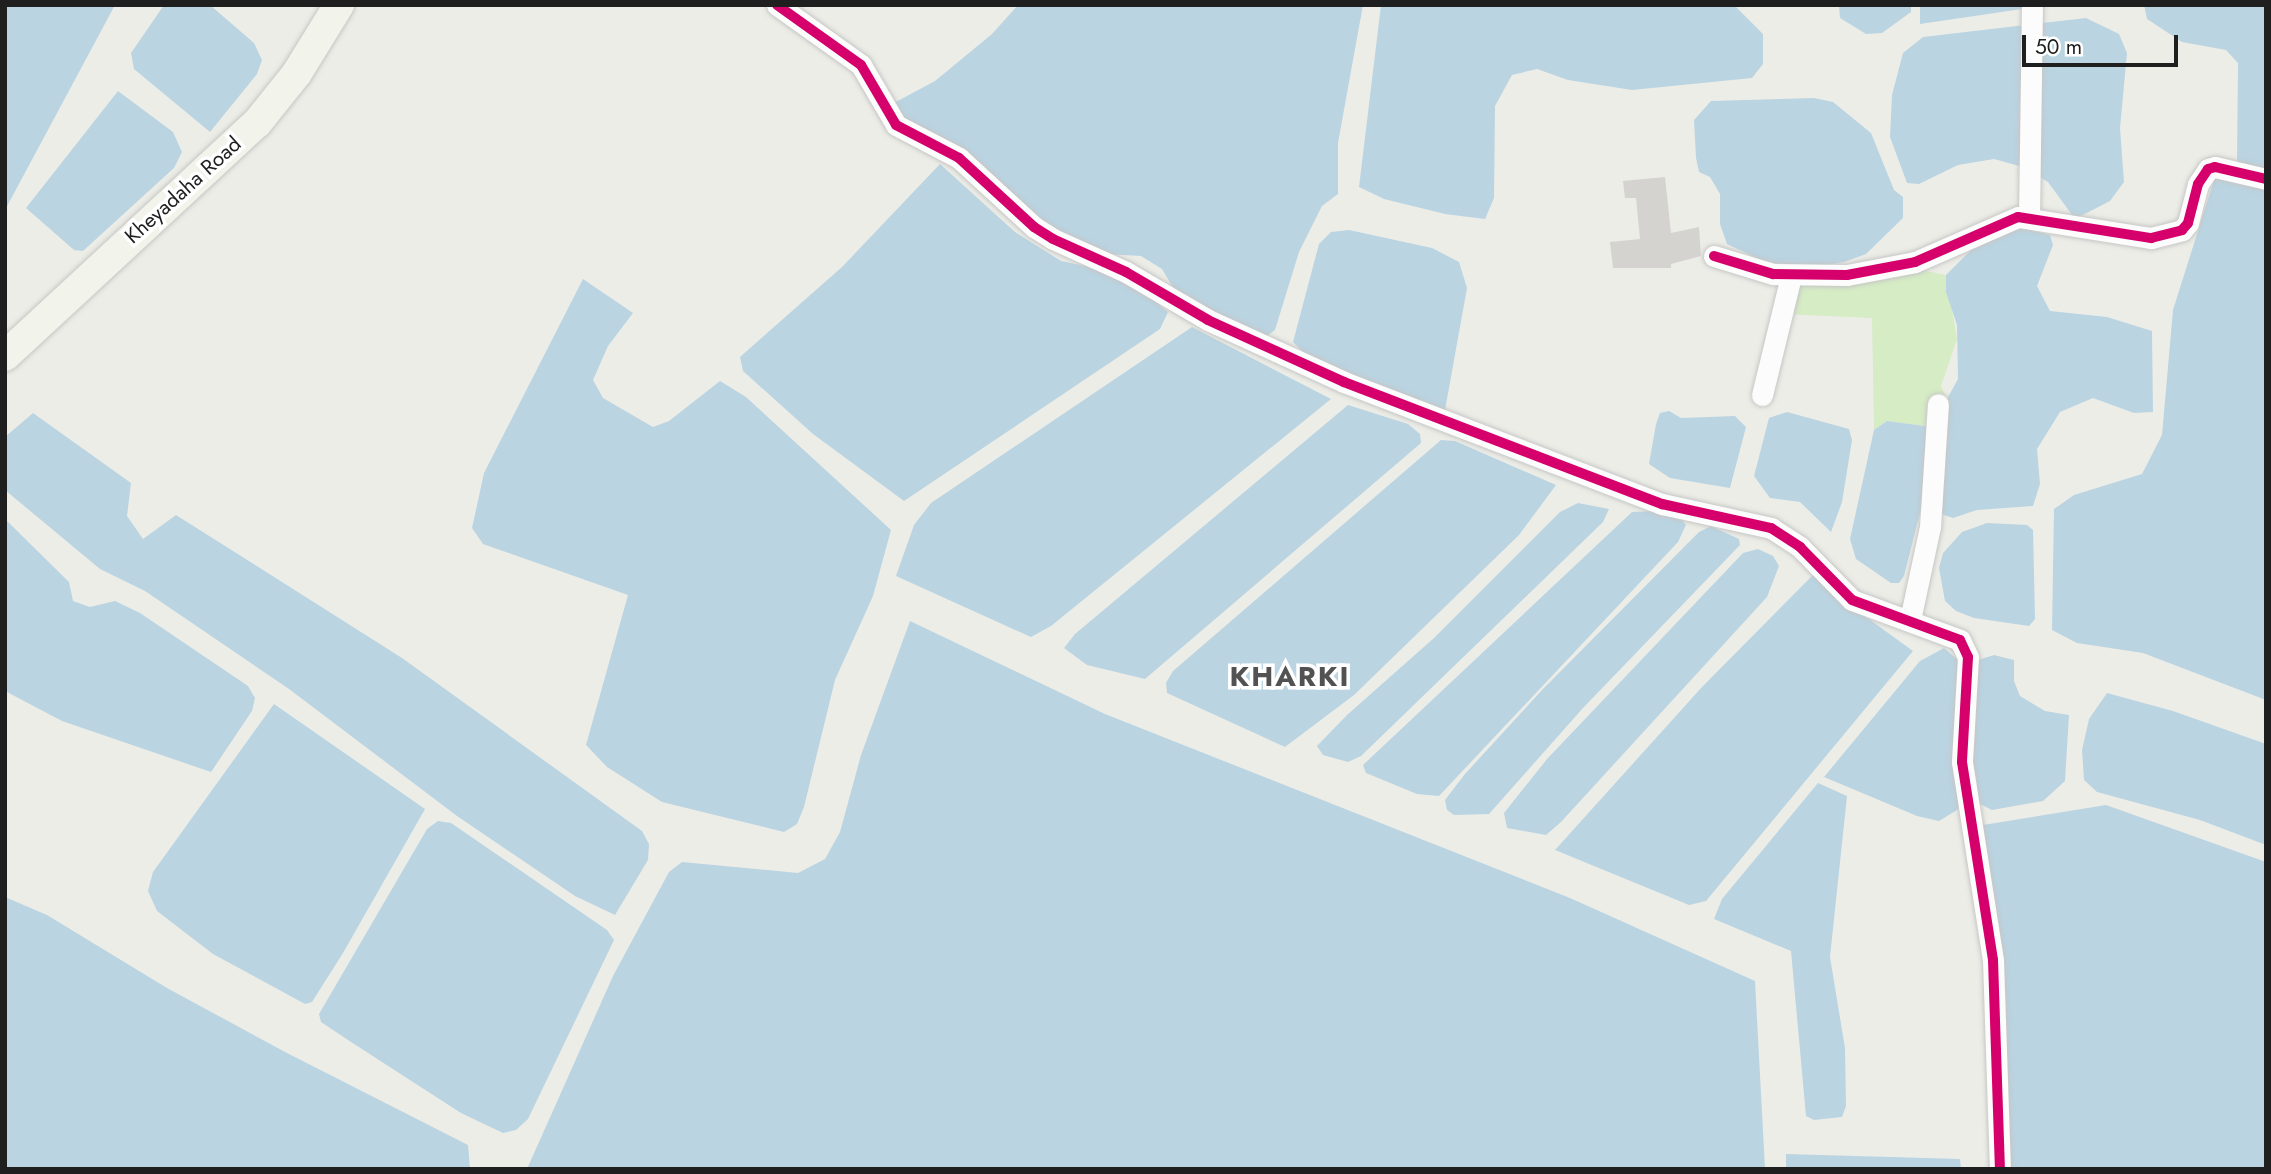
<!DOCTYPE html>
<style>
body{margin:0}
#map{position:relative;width:2271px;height:1174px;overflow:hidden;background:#edede8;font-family:Jost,sans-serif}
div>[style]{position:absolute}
.grass>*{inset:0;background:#d5ecc5}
.water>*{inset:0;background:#bad4e2}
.building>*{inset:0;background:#d4d3cf}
.roads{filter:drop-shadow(0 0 2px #c6c6c4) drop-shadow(0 0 2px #c6c6c4)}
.minor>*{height:21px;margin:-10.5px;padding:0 10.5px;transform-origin:10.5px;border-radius:10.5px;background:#fcfcfc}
.secondary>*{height:30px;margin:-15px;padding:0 15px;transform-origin:15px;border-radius:15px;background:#f2f4eb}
.cycleway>*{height:10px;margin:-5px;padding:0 5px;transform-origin:5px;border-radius:5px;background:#d6006c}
span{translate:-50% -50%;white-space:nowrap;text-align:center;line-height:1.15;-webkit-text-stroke:7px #fff;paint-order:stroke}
.street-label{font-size:21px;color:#1f1f1f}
.district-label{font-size:28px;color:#525252;font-weight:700;letter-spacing:2px}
.frame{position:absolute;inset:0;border:7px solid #1f1f1f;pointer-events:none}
.scale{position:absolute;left:2022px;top:35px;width:156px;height:32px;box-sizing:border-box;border:4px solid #1f1f1f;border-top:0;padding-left:9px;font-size:21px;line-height:24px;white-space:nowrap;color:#1f1f1f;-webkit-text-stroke:5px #fff;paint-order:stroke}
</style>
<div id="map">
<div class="grass">
<div style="clip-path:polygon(1906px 267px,1946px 275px,1957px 339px,1941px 386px,1947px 399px,1932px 427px,1887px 421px,1874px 430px,1872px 318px,1781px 314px,1791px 276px)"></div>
</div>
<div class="water">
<div style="clip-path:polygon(5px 5px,115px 5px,5px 210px)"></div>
<div style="clip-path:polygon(164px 5px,210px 5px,254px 43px,262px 60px,257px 74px,210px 132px,134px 69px,131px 53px)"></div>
<div style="clip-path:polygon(1018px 5px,1363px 5px,1338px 143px,1338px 194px,1322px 206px,1299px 252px,1275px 330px,1264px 338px,1179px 298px,1162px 269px,1141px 256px,1107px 254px,1054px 232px,897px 119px,892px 104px,935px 81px,992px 34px)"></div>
<div style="clip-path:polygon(1381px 5px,1734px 5px,1763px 34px,1763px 64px,1752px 78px,1632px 90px,1568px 80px,1537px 69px,1512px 75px,1495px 106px,1494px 198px,1485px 219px,1445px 214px,1384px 199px,1359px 187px)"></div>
<div style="clip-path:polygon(1839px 5px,1911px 5px,1911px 12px,1882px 33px,1866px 34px,1840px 18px)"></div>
<div style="clip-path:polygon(1920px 5px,2049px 5px,1920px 24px)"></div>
<div style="clip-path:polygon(2144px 5px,2266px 5px,2266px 170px,2237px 163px,2238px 63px,2226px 50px,2182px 42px,2147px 19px)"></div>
<div style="clip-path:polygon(2086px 18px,2119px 34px,2127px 53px,2120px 128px,2124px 182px,2110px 201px,2075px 219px,2048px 182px,2023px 167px,1994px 159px,1958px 165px,1919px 184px,1907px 183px,1890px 137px,1892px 95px,1903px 53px,1923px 37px)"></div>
<div style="clip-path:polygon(118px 91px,173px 132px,182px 152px,174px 168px,83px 251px,74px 250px,26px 208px)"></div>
<div style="clip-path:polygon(1814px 98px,1833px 102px,1871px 133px,1894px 190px,1903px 197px,1903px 218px,1866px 254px,1844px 262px,1816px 267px,1765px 262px,1727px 244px,1720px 224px,1720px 194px,1710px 177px,1699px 172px,1696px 158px,1694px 120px,1711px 101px)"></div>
<div style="clip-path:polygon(940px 164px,1015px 232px,1061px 261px,1095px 268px,1146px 294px,1168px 312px,1160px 329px,904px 501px,813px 434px,743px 371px,740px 357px,842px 267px)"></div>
<div style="clip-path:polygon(2215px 177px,2266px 189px,2266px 700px,2143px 653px,2077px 643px,2052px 630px,2054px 509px,2074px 495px,2142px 474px,2162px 435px,2173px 310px)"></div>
<div style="clip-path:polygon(2018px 227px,2050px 235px,2053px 245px,2037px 286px,2050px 311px,2107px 317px,2152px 331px,2153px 412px,2134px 413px,2093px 398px,2060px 412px,2037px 449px,2040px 484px,2033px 506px,1977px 510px,1953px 518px,1941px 514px,1947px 399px,1958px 379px,1957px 325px,1946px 292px,1946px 275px,1971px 250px)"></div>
<div style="clip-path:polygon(1349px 230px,1432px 248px,1459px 262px,1467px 288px,1445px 410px,1427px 409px,1303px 352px,1293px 342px,1319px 244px,1331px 232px)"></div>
<div style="clip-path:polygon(583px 279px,633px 313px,608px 346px,593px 380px,603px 398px,653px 427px,669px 421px,720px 381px,746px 397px,891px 530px,873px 596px,835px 680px,804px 807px,797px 824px,784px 832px,662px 802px,607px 767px,586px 745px,628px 595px,483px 544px,472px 528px,484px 473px)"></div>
<div style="clip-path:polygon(1192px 327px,1331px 399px,1051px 626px,1031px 637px,896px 576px,914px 525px,931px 503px)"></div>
<div style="clip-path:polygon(1348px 405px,1408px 424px,1420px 434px,1421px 443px,1145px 679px,1087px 665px,1064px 648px,1075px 634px)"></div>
<div style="clip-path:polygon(1669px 411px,1681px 418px,1735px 416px,1746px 427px,1730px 488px,1670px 478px,1649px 464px,1656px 424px,1660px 413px)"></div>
<div style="clip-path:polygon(1787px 412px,1849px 429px,1852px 440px,1842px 502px,1831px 532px,1800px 502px,1770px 498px,1754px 476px,1769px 418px)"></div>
<div style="clip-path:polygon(33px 413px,131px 483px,127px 516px,143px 539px,176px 515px,402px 658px,642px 831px,649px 844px,648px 860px,615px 915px,575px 896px,457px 816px,289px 689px,145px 591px,100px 569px,5px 490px,5px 437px)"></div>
<div style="clip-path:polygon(1887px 421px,1932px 427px,1925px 493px,1904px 576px,1899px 583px,1891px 583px,1856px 559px,1850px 539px,1874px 430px)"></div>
<div style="clip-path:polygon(1441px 440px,1455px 441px,1556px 485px,1519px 535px,1354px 695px,1285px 747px,1167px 693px,1166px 683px,1173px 671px)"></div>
<div style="clip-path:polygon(1578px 503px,1609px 509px,1603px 522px,1361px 756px,1348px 762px,1323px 755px,1317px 746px,1347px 715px,1434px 638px,1560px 512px)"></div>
<div style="clip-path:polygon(1657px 511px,1680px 517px,1686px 525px,1678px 542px,1439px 796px,1417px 794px,1366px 773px,1363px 765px,1632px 512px)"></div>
<div style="clip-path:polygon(5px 519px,69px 582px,73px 601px,90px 607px,115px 601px,140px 613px,248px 686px,255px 698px,252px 711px,211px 772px,62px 721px,5px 691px)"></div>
<div style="clip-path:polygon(1987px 523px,2027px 525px,2033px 530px,2035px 619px,2029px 626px,1974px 618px,1956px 611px,1945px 601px,1939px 568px,1943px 553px,1962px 532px)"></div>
<div style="clip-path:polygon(1711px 526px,1739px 539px,1740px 545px,1583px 708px,1489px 814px,1454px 815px,1447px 810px,1445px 800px,1465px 774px,1542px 690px,1699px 532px)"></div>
<div style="clip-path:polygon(1758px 549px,1773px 556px,1779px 566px,1767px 597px,1561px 822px,1546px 835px,1507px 828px,1504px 813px,1547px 759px,1743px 553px)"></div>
<div style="clip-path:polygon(1818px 570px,1862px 614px,1913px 651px,1706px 901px,1689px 905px,1555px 850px,1702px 687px)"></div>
<div style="clip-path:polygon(910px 621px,1105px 714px,1570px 898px,1755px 981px,1765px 1169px,527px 1169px,613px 976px,669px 872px,682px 862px,798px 873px,825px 859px,840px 832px,861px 755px)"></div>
<div style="clip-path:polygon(1944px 648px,1958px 660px,1962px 802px,1957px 810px,1939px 821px,1917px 816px,1824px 777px,1920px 661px)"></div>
<div style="clip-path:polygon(1994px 655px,2014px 660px,2014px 681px,2020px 696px,2045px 711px,2069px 715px,2065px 781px,2043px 801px,1992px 810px,1974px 801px,1970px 784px,1978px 660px)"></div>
<div style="clip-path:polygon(2107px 693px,2173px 711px,2266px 744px,2266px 845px,2200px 820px,2097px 792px,2084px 780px,2082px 750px,2089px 719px)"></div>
<div style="clip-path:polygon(274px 704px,425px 809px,343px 953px,312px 1002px,305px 1004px,213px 954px,157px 911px,148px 891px,153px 872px)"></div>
<div style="clip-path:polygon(1818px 783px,1847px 796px,1830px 957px,1845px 1048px,1846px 1106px,1842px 1117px,1814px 1120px,1806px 1116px,1791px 951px,1714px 919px,1722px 899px)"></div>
<div style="clip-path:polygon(2106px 805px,2266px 862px,2266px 1169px,2004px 1169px,1983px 825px)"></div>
<div style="clip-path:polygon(438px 821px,451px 823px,607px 930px,614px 940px,528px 1119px,516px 1130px,503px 1133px,461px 1113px,351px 1042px,321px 1022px,319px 1014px,427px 829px)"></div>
<div style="clip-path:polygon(5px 897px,47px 915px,167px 988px,287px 1053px,468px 1145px,470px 1169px,5px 1169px)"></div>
<div style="clip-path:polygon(1786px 1154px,1960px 1159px,1961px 1169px,1786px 1169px)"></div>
</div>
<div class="building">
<div style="clip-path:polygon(1665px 177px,1671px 233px,1699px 227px,1701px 256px,1671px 264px,1671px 268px,1613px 268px,1610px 242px,1640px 239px,1636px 198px,1625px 198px,1623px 181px)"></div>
</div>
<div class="roads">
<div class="minor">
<div style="left:777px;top:5px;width:103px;rotate:35.5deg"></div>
<div style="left:861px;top:65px;width:69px;rotate:59.7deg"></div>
<div style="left:896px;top:125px;width:71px;rotate:27.6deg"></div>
<div style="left:959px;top:158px;width:102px;rotate:42.6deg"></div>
<div style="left:1034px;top:227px;width:22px;rotate:32deg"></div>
<div style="left:1053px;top:239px;width:80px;rotate:24.3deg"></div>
<div style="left:1126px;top:272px;width:95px;rotate:30.3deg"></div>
<div style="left:1208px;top:320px;width:149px;rotate:24.5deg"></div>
<div style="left:1344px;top:382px;width:341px;rotate:21deg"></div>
<div style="left:1662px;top:504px;width:112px;rotate:12.4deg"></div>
<div style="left:1771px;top:528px;width:35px;rotate:33deg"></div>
<div style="left:1800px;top:547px;width:74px;rotate:45.5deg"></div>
<div style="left:1852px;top:600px;width:115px;rotate:20.3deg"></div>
<div style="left:1960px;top:640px;width:19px;rotate:65deg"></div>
<div style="left:1968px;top:657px;width:105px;rotate:93.3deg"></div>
<div style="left:1962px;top:762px;width:200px;rotate:81.1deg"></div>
<div style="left:1993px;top:960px;width:209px;rotate:88.1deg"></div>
<div style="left:2029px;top:218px;width:213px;rotate:-89.2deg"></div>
<div style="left:1714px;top:256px;width:62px;rotate:17deg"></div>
<div style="left:1773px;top:274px;width:74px;rotate:0.8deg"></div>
<div style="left:1847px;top:275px;width:69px;rotate:-10.8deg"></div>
<div style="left:1915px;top:262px;width:112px;rotate:-23.6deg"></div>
<div style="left:2018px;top:217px;width:135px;rotate:9deg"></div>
<div style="left:2151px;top:238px;width:32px;rotate:-14deg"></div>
<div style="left:2182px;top:230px;width:9px;rotate:-49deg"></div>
<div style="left:2188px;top:223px;width:40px;rotate:-75.6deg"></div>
<div style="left:2198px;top:184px;width:18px;rotate:-56deg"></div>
<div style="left:2208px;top:169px;width:7px;rotate:-16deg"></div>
<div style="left:2215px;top:167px;width:52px;rotate:13.2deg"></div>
<div style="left:1762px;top:395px;width:122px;rotate:-76.3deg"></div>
<div style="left:1910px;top:620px;width:95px;rotate:-77.9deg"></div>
<div style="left:1930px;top:527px;width:123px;rotate:-86.3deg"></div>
</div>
<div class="secondary">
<div style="left:5px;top:356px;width:343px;rotate:-42.8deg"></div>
<div style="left:257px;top:123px;width:64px;rotate:-51.3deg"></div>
<div style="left:297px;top:73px;width:80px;rotate:-58.3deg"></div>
</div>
</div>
<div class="cycleway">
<div style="left:777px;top:5px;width:103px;rotate:35.5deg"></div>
<div style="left:861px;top:65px;width:69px;rotate:59.7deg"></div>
<div style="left:896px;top:125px;width:71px;rotate:27.6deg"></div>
<div style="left:959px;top:158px;width:102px;rotate:42.6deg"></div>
<div style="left:1034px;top:227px;width:22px;rotate:32deg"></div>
<div style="left:1053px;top:239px;width:80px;rotate:24.3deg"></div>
<div style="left:1126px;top:272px;width:95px;rotate:30.3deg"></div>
<div style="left:1208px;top:320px;width:149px;rotate:24.5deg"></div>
<div style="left:1344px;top:382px;width:341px;rotate:21deg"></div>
<div style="left:1662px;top:504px;width:112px;rotate:12.4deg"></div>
<div style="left:1771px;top:528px;width:35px;rotate:33deg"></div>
<div style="left:1800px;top:547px;width:74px;rotate:45.5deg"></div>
<div style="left:1852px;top:600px;width:115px;rotate:20.3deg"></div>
<div style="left:1960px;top:640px;width:19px;rotate:65deg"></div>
<div style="left:1968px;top:657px;width:105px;rotate:93.3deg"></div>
<div style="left:1962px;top:762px;width:200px;rotate:81.1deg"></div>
<div style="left:1993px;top:960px;width:209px;rotate:88.1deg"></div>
<div style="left:1714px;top:256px;width:62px;rotate:17deg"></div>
<div style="left:1773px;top:274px;width:74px;rotate:0.8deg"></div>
<div style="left:1847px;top:275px;width:69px;rotate:-10.8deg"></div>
<div style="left:1915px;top:262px;width:112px;rotate:-23.6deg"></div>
<div style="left:2018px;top:217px;width:135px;rotate:9deg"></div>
<div style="left:2151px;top:238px;width:32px;rotate:-14deg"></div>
<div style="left:2182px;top:230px;width:9px;rotate:-49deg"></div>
<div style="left:2188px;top:223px;width:40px;rotate:-75.6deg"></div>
<div style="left:2198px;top:184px;width:18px;rotate:-56deg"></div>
<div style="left:2208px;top:169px;width:7px;rotate:-16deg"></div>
<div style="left:2215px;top:167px;width:52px;rotate:13.2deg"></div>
</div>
<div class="street-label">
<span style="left:183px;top:190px;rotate:-42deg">Kheyadaha Road</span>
</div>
<div class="district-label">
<span style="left:1290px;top:677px">KHARKI</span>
</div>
<div class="frame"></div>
<div class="scale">50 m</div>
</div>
